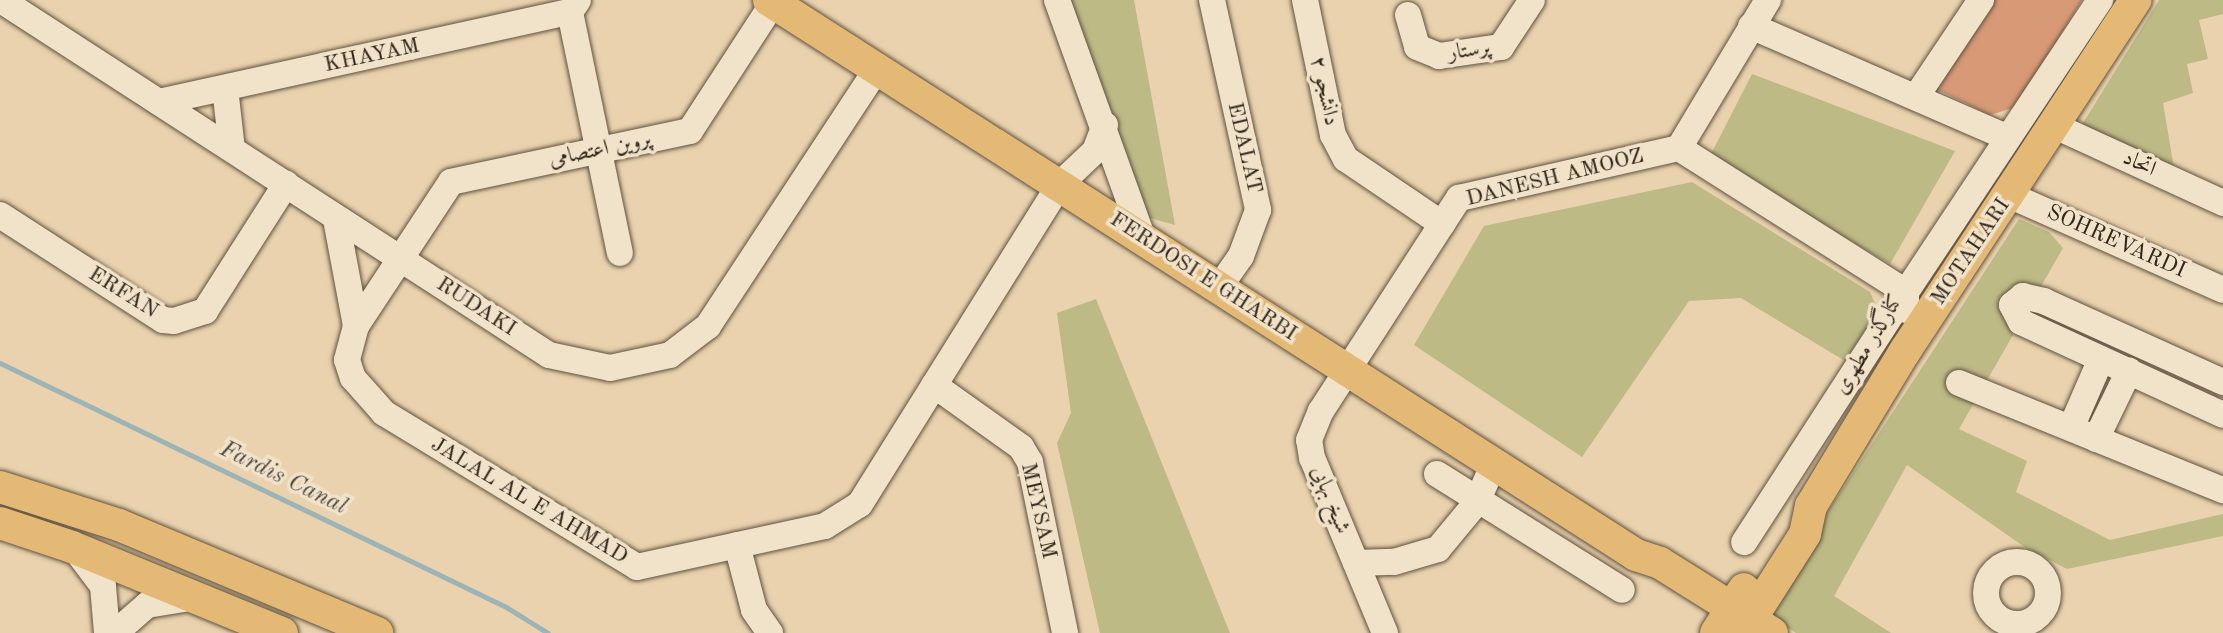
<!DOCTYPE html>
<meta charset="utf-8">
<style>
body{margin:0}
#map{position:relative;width:2223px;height:633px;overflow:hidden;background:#e9d2ad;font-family:"Old Standard TT",Amiri,serif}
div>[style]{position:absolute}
.green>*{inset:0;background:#bdba85}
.stream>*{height:5px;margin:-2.5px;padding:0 2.5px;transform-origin:2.5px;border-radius:2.5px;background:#9db4b7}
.building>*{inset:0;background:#d89976}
.roads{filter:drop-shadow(0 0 2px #605240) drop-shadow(0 0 2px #605240)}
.minor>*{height:26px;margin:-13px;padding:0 13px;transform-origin:13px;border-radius:13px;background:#f1e2ca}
.minor>.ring{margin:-13px;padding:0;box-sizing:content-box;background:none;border:26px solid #f1e2ca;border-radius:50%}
.major>*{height:32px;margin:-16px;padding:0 16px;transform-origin:16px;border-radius:16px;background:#e4b976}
span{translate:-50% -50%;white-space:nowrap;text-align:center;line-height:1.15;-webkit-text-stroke:7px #f1e2ca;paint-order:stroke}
.street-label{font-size:22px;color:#32271b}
.water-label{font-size:24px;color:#4d4a42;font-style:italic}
</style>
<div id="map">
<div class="green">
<div style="clip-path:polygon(1056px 0,1134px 0,1175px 225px,1139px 215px)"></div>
<div style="clip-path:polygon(2159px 0,2223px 0,2223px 14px,2199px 20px,2208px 59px,2187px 64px,2193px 93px,2163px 103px,2176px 180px,2080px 128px)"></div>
<div style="clip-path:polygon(1752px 74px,1955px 151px,1890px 264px,1709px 158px)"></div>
<div style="clip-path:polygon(1692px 182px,1870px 292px,1878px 310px,1845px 361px,1741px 298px,1689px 301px,1582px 457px,1414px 345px,1484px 226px)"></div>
<div style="clip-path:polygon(2019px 219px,2049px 232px,2063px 248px,1959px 429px,2027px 461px,2016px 492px,2110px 540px,2223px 514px,2223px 536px,2067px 569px,2026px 548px,1907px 465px,1834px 596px,1891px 633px,1796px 633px,1771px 617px,1772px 597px)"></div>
<div style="clip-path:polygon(1096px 299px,1230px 633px,1100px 633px,1057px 443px,1071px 413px,1057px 313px)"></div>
</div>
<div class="stream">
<div style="left:0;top:363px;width:562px;rotate:25.74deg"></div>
<div style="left:506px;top:607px;width:49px;rotate:31.8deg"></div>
</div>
<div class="building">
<div style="clip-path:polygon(1993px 0,2082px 0,2016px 107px,1990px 115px,1934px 88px)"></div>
</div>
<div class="roads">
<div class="minor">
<div style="left:1px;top:0;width:653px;rotate:32.94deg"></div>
<div style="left:549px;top:355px;width:62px;rotate:12deg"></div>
<div style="left:610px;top:368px;width:61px;rotate:-12.2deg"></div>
<div style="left:670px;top:355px;width:48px;rotate:-37.3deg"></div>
<div style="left:708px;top:326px;width:308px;rotate:-56.7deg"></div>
<div style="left:775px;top:0;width:156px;rotate:123deg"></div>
<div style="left:690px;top:131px;width:244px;rotate:168deg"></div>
<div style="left:451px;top:182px;width:173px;rotate:123.4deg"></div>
<div style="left:356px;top:326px;width:35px;rotate:105deg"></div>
<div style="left:347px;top:360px;width:19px;rotate:72deg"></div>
<div style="left:353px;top:378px;width:47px;rotate:48.5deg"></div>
<div style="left:384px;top:413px;width:296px;rotate:31.3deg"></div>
<div style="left:637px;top:567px;width:192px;rotate:-12.3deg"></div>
<div style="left:825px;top:526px;width:41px;rotate:-32.2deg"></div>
<div style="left:860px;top:504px;width:376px;rotate:-58deg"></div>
<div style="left:1059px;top:185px;width:50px;rotate:-43.4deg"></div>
<div style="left:1095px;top:151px;width:28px;rotate:-69deg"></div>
<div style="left:1057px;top:0;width:254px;rotate:70.2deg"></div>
<div style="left:1212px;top:0;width:215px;rotate:77.6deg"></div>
<div style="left:1258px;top:210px;width:49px;rotate:110.3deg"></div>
<div style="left:1241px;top:256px;width:39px;rotate:125deg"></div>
<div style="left:1305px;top:0;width:138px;rotate:78.3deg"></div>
<div style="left:1333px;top:135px;width:27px;rotate:62deg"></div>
<div style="left:1346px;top:159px;width:116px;rotate:34.1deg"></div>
<div style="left:570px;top:12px;width:246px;rotate:78.3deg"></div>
<div style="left:1408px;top:15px;width:33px;rotate:74deg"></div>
<div style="left:1417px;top:47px;width:24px;rotate:22deg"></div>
<div style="left:1439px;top:56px;width:63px;rotate:-8.3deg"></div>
<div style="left:1501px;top:47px;width:56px;rotate:-56.6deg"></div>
<div style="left:1751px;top:26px;width:278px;rotate:23.5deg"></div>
<div style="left:225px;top:88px;width:61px;rotate:83.5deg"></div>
<div style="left:1916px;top:97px;width:117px;rotate:-56.2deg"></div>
<div style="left:159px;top:102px;width:421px;rotate:-12.4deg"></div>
<div style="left:570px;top:12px;width:14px;rotate:-56deg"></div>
<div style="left:2055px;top:126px;width:185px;rotate:24.6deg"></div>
<div style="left:1679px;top:148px;width:269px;rotate:32.4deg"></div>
<div style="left:1906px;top:292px;width:298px;rotate:122.9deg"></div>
<div style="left:2009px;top:195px;width:234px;rotate:23.9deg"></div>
<div style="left:0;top:215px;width:194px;rotate:32.8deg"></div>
<div style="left:163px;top:320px;width:11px;rotate:5deg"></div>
<div style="left:174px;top:321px;width:33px;rotate:-18deg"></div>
<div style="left:205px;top:311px;width:151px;rotate:-57.5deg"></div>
<div style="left:336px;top:219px;width:109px;rotate:79.4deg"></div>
<div style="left:1906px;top:310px;width:18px;rotate:-90deg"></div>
<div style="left:1906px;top:292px;width:351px;rotate:-56.4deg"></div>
<div style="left:2223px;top:382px;width:196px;rotate:-155.7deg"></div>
<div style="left:2044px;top:301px;width:22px;rotate:-167deg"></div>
<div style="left:2023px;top:296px;width:14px;rotate:141deg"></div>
<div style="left:2012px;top:305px;width:19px;rotate:62deg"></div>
<div style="left:2021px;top:322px;width:222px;rotate:24.7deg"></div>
<div style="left:1959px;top:383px;width:285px;rotate:22.1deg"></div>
<div style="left:934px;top:385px;width:107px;rotate:35.5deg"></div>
<div style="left:1021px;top:447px;width:17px;rotate:59deg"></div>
<div style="left:1030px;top:462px;width:175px;rotate:78.4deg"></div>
<div style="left:2071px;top:428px;width:75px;rotate:-66.5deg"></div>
<div style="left:2096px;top:439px;width:76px;rotate:-64.1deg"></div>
<div style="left:1437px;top:474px;width:218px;rotate:32.1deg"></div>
<div style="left:737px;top:545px;width:67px;rotate:75.3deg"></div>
<div style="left:754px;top:610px;width:28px;rotate:55deg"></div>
<div style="left:75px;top:549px;width:46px;rotate:52.9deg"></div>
<div style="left:103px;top:586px;width:47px;rotate:85.1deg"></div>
<div class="ring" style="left:1986px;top:562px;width:36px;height:36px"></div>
<div style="left:1356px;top:563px;width:38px;rotate:-2deg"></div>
<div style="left:1394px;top:562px;width:46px;rotate:-16.5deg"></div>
<div style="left:1438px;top:549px;width:61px;rotate:-50.3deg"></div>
<div style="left:1477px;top:502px;width:43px;rotate:-66.4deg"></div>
<div style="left:115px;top:633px;width:43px;rotate:-41.2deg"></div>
<div style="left:147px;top:605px;width:50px;rotate:-9.3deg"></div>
<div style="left:1385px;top:633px;width:190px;rotate:-112.6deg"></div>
<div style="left:1312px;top:458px;width:18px;rotate:-99deg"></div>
<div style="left:1309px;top:440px;width:31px;rotate:-68deg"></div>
<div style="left:1321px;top:411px;width:254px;rotate:-57.1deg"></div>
<div style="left:1459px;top:198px;width:226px;rotate:-12.8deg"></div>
<div style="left:1679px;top:148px;width:173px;rotate:-59deg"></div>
</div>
<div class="major">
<div style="left:769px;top:0;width:1029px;rotate:32.62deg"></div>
<div style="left:1636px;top:555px;width:25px;rotate:18deg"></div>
<div style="left:1660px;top:563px;width:132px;rotate:32deg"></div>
<div style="left:0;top:487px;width:125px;rotate:17.7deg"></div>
<div style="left:119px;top:525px;width:280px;rotate:22.7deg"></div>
<div style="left:0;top:523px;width:76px;rotate:18.4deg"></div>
<div style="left:72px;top:547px;width:227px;rotate:22.3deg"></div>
<div style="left:1716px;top:633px;width:52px;rotate:-57.5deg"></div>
<div style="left:1742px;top:633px;width:117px;rotate:-57.5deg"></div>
<div style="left:1805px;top:534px;width:29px;rotate:-78deg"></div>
<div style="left:1811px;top:506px;width:181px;rotate:-58.8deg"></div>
<div style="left:1905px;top:351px;width:420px;rotate:-56.7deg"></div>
</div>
</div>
<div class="street-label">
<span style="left:1469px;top:51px;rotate:-8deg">پرستار</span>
<span style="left:372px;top:56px;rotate:-12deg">KHAYAM</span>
<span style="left:1324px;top:91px;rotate:78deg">دانشجو ۲</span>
<span style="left:1244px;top:148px;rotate:77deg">EDALAT</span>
<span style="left:600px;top:150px;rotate:-12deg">پروین اعتصامی</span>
<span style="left:2139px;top:164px;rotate:25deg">اتحاد</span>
<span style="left:1555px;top:178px;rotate:-14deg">DANESH AMOOZ</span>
<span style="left:2116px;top:242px;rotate:24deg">SOHREVARDI</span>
<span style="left:1971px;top:252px;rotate:-56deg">MOTAHARI</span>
<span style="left:1203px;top:277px;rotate:33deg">FERDOSI E GHARBI</span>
<span style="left:123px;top:293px;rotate:32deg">ERFAN</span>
<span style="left:476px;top:307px;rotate:33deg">RUDAKI</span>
<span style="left:1869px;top:345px;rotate:-59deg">کنارگذر مطهری</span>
<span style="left:1330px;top:500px;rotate:68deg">شیخ بهایی</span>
<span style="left:529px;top:501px;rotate:31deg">JALAL AL E AHMAD</span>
<span style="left:1038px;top:511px;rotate:77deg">MEYSAM</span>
</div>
<div class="water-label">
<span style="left:283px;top:479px;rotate:26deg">Fardis Canal</span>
</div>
</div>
